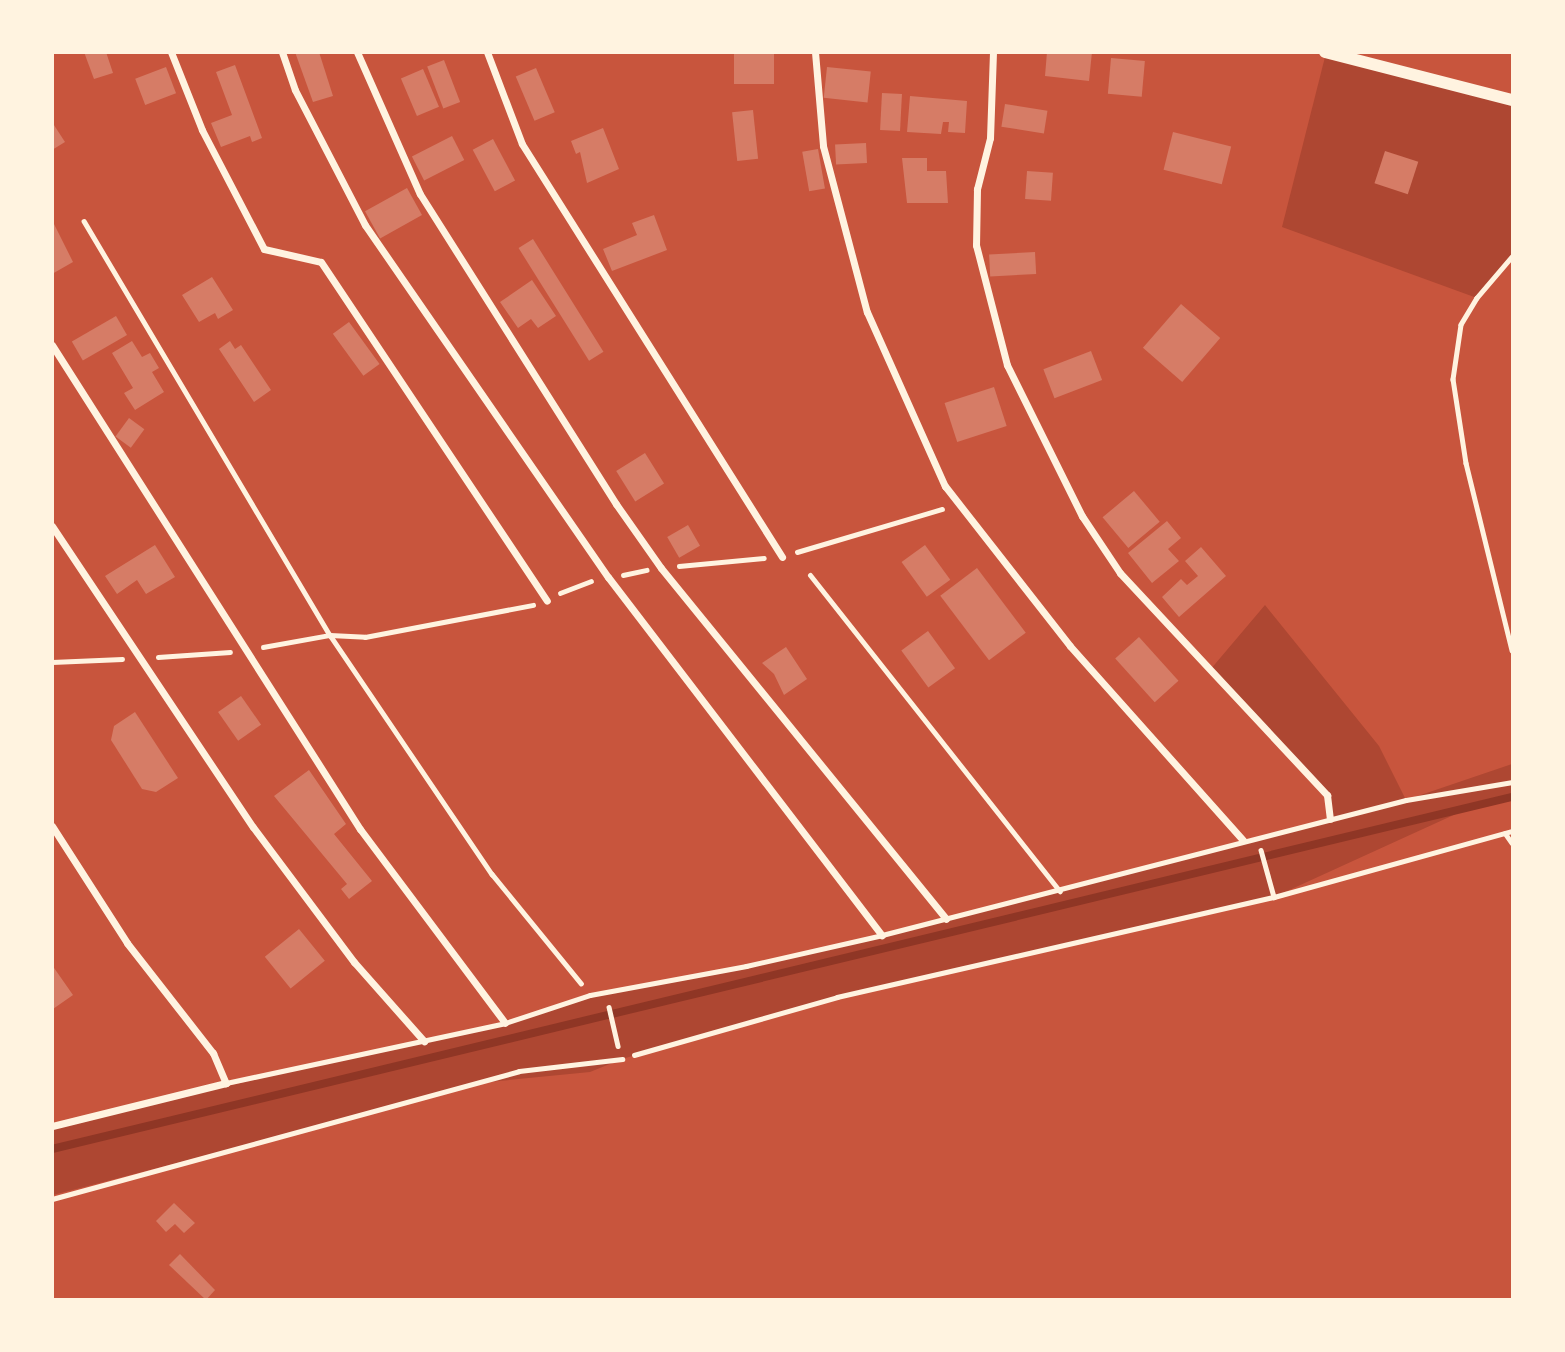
<!DOCTYPE html>
<style>
body{margin:0}
#map{position:relative;width:1565px;height:1352px;overflow:hidden;background:#c8553d;font-family:Bitter,serif}
div>[style]{position:absolute}
.green>*{inset:0;background:#ae4732}
.stream>*{height:8px;margin:-4px;padding:0 4px;transform-origin:4px;border-radius:4px;background:#8f3625}
.building>*{inset:0;background:#d67c66;transform-origin:0 0}
.path>*{height:4.5px;margin:-2.25px;padding:0 2.25px;transform-origin:2.25px;border-radius:2.25px;background:#fff3e0}
.service>*{height:5px;margin:-2.5px;padding:0 2.5px;transform-origin:2.5px;border-radius:2.5px;background:#fff3e0}
.minor>*{height:7px;margin:-3.5px;padding:0 3.5px;transform-origin:3.5px;border-radius:3.5px;background:#fff3e0}
.tertiary>*{height:12px;margin:-6px;padding:0 6px;transform-origin:6px;border-radius:6px;background:#fff3e0}
span{translate:-50% -50%;white-space:nowrap;text-align:center;line-height:1.15;-webkit-text-stroke:6px #fff3e0;paint-order:stroke}
.frame{position:absolute;inset:0;border:54px solid #fff3e0;pointer-events:none}
</style>
<div id="map">
<div class="green">
<div style="clip-path:polygon(1326px 53px,1512px 100px,1512px 257px,1477px 298px,1282px 227px)"></div>
<div style="clip-path:polygon(1265px 605px,1379px 746px,1406px 800px,1512px 764px,1512px 797px,1469px 808px,1274px 897px,837px 997px,622px 1059px,590px 1072px,489px 1082px,53px 1195px,52px 1126px,505px 1023px,590px 995px,746px 966px,882px 935px,1330px 820px,1327px 795px,1210px 670px)"></div>
</div>
<div class="stream">
<div style="left:52px;top:1149px;width:1502px;rotate:-13.56deg"></div>
</div>
<div class="building">
<div style="clip-path:polygon(84px 52px,106px 52px,113px 73px,94px 79px)"></div>
<div style="clip-path:polygon(295px 52px,319px 52px,333px 96px,313px 102px)"></div>
<div style="left:734px;top:52px;width:40px;height:32px"></div>
<div style="clip-path:polygon(1047px 52px,1092px 52px,1089px 81px,1045px 76px)"></div>
<div style="left:1111px;top:58px;width:34px;height:36px;rotate:5deg"></div>
<div style="left:444px;top:60px;width:45px;height:18px;rotate:69deg"></div>
<div style="clip-path:polygon(235px 65px,262px 138px,252px 142px,250px 136px,221px 147px,211px 123px,232px 115px,216px 72px)"></div>
<div style="left:166px;top:67px;width:28px;height:33px;rotate:69deg"></div>
<div style="left:827px;top:67px;width:44px;height:31px;rotate:6deg"></div>
<div style="left:536px;top:68px;width:48px;height:22px;rotate:67deg"></div>
<div style="left:423px;top:69px;width:41px;height:24px;rotate:67deg"></div>
<div style="left:882px;top:93px;width:20px;height:37px;rotate:3deg"></div>
<div style="clip-path:polygon(910px 96px,967px 101px,965px 133px,948px 132px,949px 122px,943px 122px,941px 134px,907px 132px)"></div>
<div style="left:1005px;top:104px;width:43px;height:23px;rotate:9deg"></div>
<div style="left:753px;top:110px;width:49px;height:21px;rotate:84deg"></div>
<div style="clip-path:polygon(52px 122px,65px 142px,52px 150px)"></div>
<div style="clip-path:polygon(603px 128px,619px 169px,587px 183px,580px 152px,576px 154px,571px 141px)"></div>
<div style="left:1173px;top:132px;width:60px;height:39px;rotate:14deg"></div>
<div style="left:452px;top:136px;width:27px;height:45px;rotate:63deg"></div>
<div style="left:493px;top:139px;width:47px;height:23px;rotate:62deg"></div>
<div style="left:866px;top:143px;width:20px;height:31px;rotate:87deg"></div>
<div style="left:818px;top:149px;width:40px;height:16px;rotate:80deg"></div>
<div style="left:1385px;top:151px;width:35px;height:34px;rotate:18deg"></div>
<div style="clip-path:polygon(902px 158px,927px 158px,927px 171px,946px 171px,948px 203px,907px 203px)"></div>
<div style="left:1027px;top:171px;width:26px;height:28px;rotate:4deg"></div>
<div style="left:407px;top:188px;width:31px;height:48px;rotate:61deg"></div>
<div style="clip-path:polygon(654px 215px,667px 250px,612px 271px,603px 249px,637px 235px,632px 223px)"></div>
<div style="clip-path:polygon(52px 220px,73px 262px,52px 274px)"></div>
<div style="left:533px;top:239px;width:133px;height:17px;rotate:58deg"></div>
<div style="left:1035px;top:252px;width:22px;height:46px;rotate:87deg"></div>
<div style="clip-path:polygon(212px 277px,233px 310px,218px 319px,215px 313px,199px 322px,182px 295px)"></div>
<div style="clip-path:polygon(532px 280px,556px 316px,538px 328px,531px 319px,518px 328px,500px 302px)"></div>
<div style="left:1181px;top:304px;width:52px;height:58px;rotate:41deg"></div>
<div style="left:116px;top:316px;width:22px;height:51px;rotate:60deg"></div>
<div style="left:349px;top:322px;width:52px;height:20px;rotate:54deg"></div>
<div style="clip-path:polygon(132px 341px,142px 357px,150px 353px,159px 368px,152px 372px,164px 392px,135px 410px,124px 393px,133px 388px,112px 353px)"></div>
<div style="clip-path:polygon(230px 341px,235px 349px,241px 345px,271px 390px,254px 402px,219px 349px)"></div>
<div style="left:1091px;top:351px;width:31px;height:51px;rotate:69deg"></div>
<div style="left:994px;top:387px;width:41px;height:52px;rotate:72deg"></div>
<div style="left:129px;top:418px;width:19px;height:23px;rotate:36deg"></div>
<div style="left:645px;top:453px;width:36px;height:34px;rotate:58deg"></div>
<div style="left:1134px;top:491px;width:40px;height:41px;rotate:50deg"></div>
<div style="clip-path:polygon(1167px 521px,1181px 538px,1168px 549px,1179px 561px,1152px 583px,1128px 553px)"></div>
<div style="left:688px;top:525px;width:24px;height:24px;rotate:60deg"></div>
<div style="clip-path:polygon(155px 545px,175px 577px,146px 594px,137px 580px,117px 594px,105px 576px)"></div>
<div style="left:925px;top:545px;width:43px;height:29px;rotate:54deg"></div>
<div style="clip-path:polygon(1201px 547px,1226px 576px,1179px 617px,1162px 597px,1181px 579px,1187px 585px,1198px 576px,1185px 561px)"></div>
<div style="left:977px;top:568px;width:81px;height:46px;rotate:53deg"></div>
<div style="left:928px;top:631px;width:46px;height:33px;rotate:54deg"></div>
<div style="left:1139px;top:637px;width:59px;height:32px;rotate:48deg"></div>
<div style="clip-path:polygon(786px 647px,807px 679px,784px 695px,774px 674px,762px 663px)"></div>
<div style="left:241px;top:696px;width:35px;height:28px;rotate:55deg"></div>
<div style="clip-path:polygon(135px 712px,178px 778px,156px 792px,142px 789px,111px 740px,114px 726px)"></div>
<div style="clip-path:polygon(309px 770px,346px 824px,334px 834px,372px 881px,349px 899px,341px 889px,347px 884px,274px 796px)"></div>
<div style="left:299px;top:929px;width:41px;height:44px;rotate:51deg"></div>
<div style="clip-path:polygon(52px 965px,73px 995px,53px 1009px,52px 1016px)"></div>
<div style="clip-path:polygon(174px 1203px,195px 1223px,184px 1233px,175px 1224px,166px 1232px,156px 1221px)"></div>
<div style="clip-path:polygon(180px 1254px,215px 1290px,206px 1300px,169px 1265px)"></div>
</div>
<div class="path">
<div style="left:84px;top:221px;width:482px;rotate:59.3deg"></div>
<div style="left:330px;top:635px;width:289px;rotate:55.9deg"></div>
<div style="left:492px;top:874px;width:141px;rotate:50.8deg"></div>
<div style="left:1512px;top:257px;width:54px;rotate:130.5deg"></div>
<div style="left:1477px;top:298px;width:31px;rotate:121deg"></div>
<div style="left:1461px;top:325px;width:55px;rotate:98.4deg"></div>
<div style="left:1453px;top:379px;width:85px;rotate:81.2deg"></div>
<div style="left:1466px;top:463px;width:193px;rotate:76.2deg"></div>
<div style="left:797px;top:552px;width:151px;rotate:-16.5deg"></div>
<div style="left:679px;top:566px;width:85px;rotate:-5.4deg"></div>
<div style="left:623px;top:575px;width:24px;rotate:-12deg"></div>
<div style="left:560px;top:593px;width:33px;rotate:-21deg"></div>
<div style="left:263px;top:647px;width:68px;rotate:-10.2deg"></div>
<div style="left:330px;top:635px;width:35px;rotate:3deg"></div>
<div style="left:365px;top:637px;width:171px;rotate:-10.8deg"></div>
<div style="left:158px;top:657px;width:72px;rotate:-4deg"></div>
<div style="left:52px;top:662px;width:70px;rotate:-2.5deg"></div>
<div style="left:1505px;top:833px;width:12px;rotate:55deg"></div>
<div style="left:1261px;top:850px;width:49px;rotate:74.5deg"></div>
<div style="left:609px;top:1007px;width:40px;rotate:77deg"></div>
<div style="left:634px;top:1055px;width:211px;rotate:-15.9deg"></div>
<div style="left:837px;top:997px;width:448px;rotate:-12.9deg"></div>
<div style="left:1274px;top:897px;width:247px;rotate:-15.5deg"></div>
</div>
<div class="service">
<div style="left:810px;top:575px;width:403px;rotate:51.7deg"></div>
<div style="left:226px;top:1083px;width:285px;rotate:-12.1deg"></div>
<div style="left:505px;top:1023px;width:89px;rotate:-18.2deg"></div>
<div style="left:590px;top:995px;width:159px;rotate:-10.5deg"></div>
<div style="left:746px;top:966px;width:139px;rotate:-12.8deg"></div>
<div style="left:882px;top:935px;width:541px;rotate:-14.45deg"></div>
<div style="left:1406px;top:800px;width:108px;rotate:-9.6deg"></div>
<div style="left:52px;top:1199px;width:484px;rotate:-15.3deg"></div>
<div style="left:519px;top:1071px;width:104px;rotate:-6.6deg"></div>
</div>
<div class="minor">
<div style="left:171px;top:52px;width:84px;rotate:68.3deg"></div>
<div style="left:202px;top:130px;width:134px;rotate:62.5deg"></div>
<div style="left:264px;top:249px;width:58px;rotate:12.8deg"></div>
<div style="left:321px;top:262px;width:407px;rotate:56.3deg"></div>
<div style="left:282px;top:52px;width:40px;rotate:71.1deg"></div>
<div style="left:295px;top:90px;width:152px;rotate:62.6deg"></div>
<div style="left:365px;top:225px;width:428px;rotate:55.4deg"></div>
<div style="left:608px;top:577px;width:451px;rotate:52.6deg"></div>
<div style="left:357px;top:52px;width:155px;rotate:66.1deg"></div>
<div style="left:420px;top:194px;width:367px;rotate:57.7deg"></div>
<div style="left:616px;top:504px;width:78px;rotate:54.9deg"></div>
<div style="left:661px;top:568px;width:452px;rotate:50.9deg"></div>
<div style="left:487px;top:52px;width:98px;rotate:69.2deg"></div>
<div style="left:522px;top:144px;width:488px;rotate:57.8deg"></div>
<div style="left:815px;top:52px;width:94px;rotate:85.1deg"></div>
<div style="left:823px;top:146px;width:172px;rotate:75.2deg"></div>
<div style="left:867px;top:312px;width:191px;rotate:65.9deg"></div>
<div style="left:945px;top:486px;width:203px;rotate:52deg"></div>
<div style="left:1070px;top:646px;width:260px;rotate:48.3deg"></div>
<div style="left:993px;top:52px;width:86px;rotate:92deg"></div>
<div style="left:990px;top:138px;width:53px;rotate:104.3deg"></div>
<div style="left:977px;top:189px;width:56px;rotate:91deg"></div>
<div style="left:976px;top:245px;width:124px;rotate:75.5deg"></div>
<div style="left:1007px;top:365px;width:169px;rotate:63.6deg"></div>
<div style="left:1082px;top:516px;width:69px;rotate:56.3deg"></div>
<div style="left:1120px;top:573px;width:304px;rotate:47deg"></div>
<div style="left:1327px;top:795px;width:24px;rotate:83deg"></div>
<div style="left:52px;top:345px;width:574px;rotate:57.53deg"></div>
<div style="left:360px;top:829px;width:242px;rotate:53.2deg"></div>
<div style="left:52px;top:526px;width:362px;rotate:56.3deg"></div>
<div style="left:253px;top:827px;width:169px;rotate:53.2deg"></div>
<div style="left:354px;top:962px;width:106px;rotate:48.5deg"></div>
<div style="left:52px;top:826px;width:139px;rotate:57.3deg"></div>
<div style="left:127px;top:943px;width:140px;rotate:52deg"></div>
<div style="left:213px;top:1053px;width:33px;rotate:67deg"></div>
<div style="left:226px;top:1083px;width:179px;rotate:166.1deg"></div>
</div>
<div class="tertiary">
<div style="left:1325px;top:52px;width:193px;rotate:14.4deg"></div>
</div>
<div class="frame"></div>
</div>
